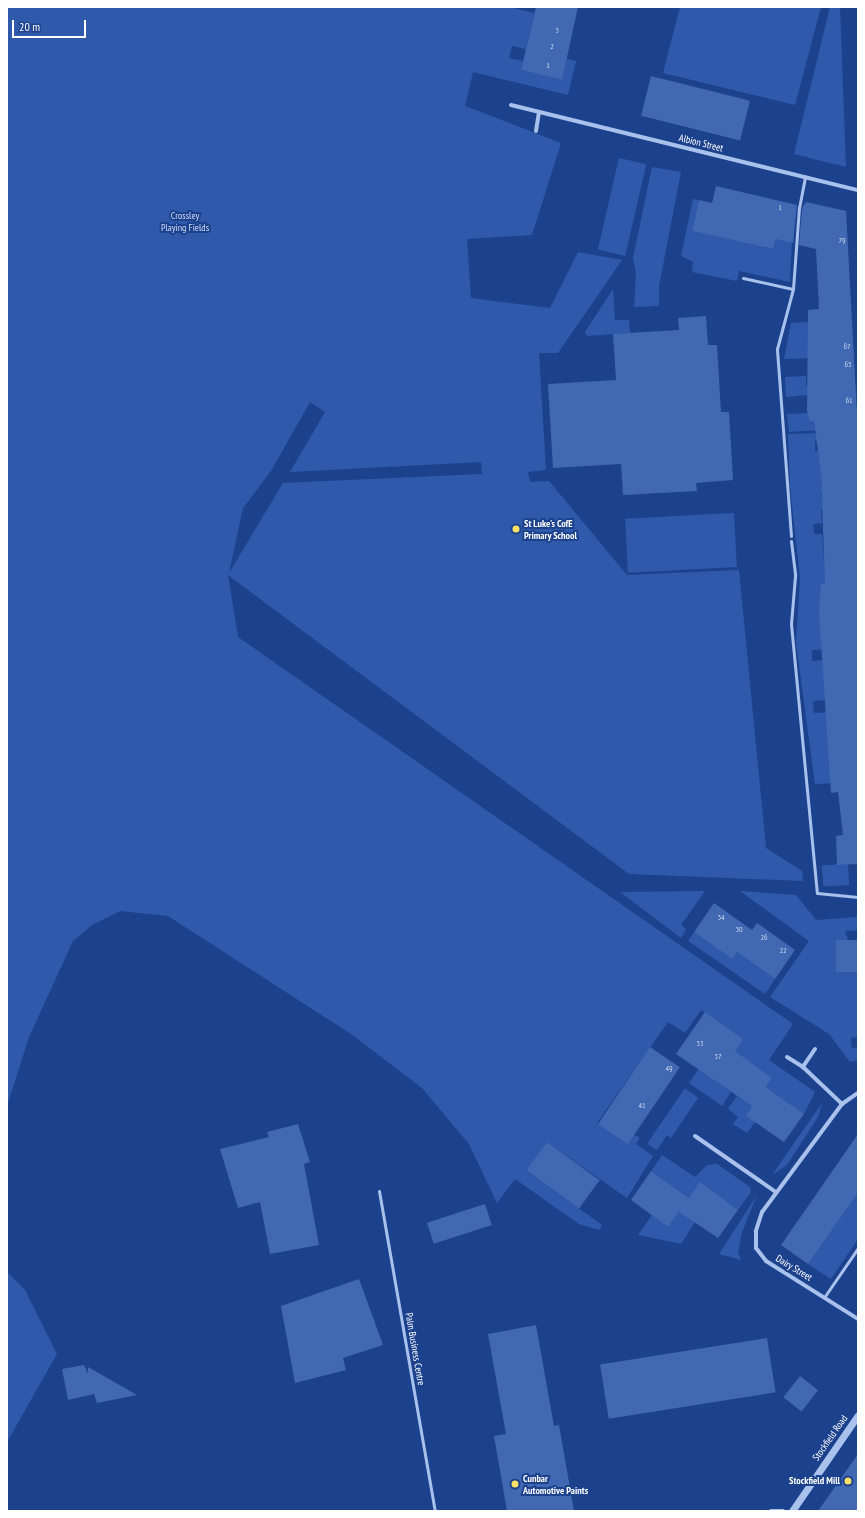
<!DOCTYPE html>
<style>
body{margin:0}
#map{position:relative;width:865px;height:1518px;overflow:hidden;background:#1c428d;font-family:"PT Sans Narrow",sans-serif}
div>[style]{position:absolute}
.green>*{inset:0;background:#2f5aab;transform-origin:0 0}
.building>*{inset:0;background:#4068b3;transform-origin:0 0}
.service>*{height:3px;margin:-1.5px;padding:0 1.5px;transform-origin:1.5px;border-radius:1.5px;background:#a9c1ed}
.minor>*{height:4px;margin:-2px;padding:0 2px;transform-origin:2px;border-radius:2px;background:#a9c1ed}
.tertiary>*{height:7px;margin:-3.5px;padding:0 3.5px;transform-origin:3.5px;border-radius:3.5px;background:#a9c1ed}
.dots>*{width:11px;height:11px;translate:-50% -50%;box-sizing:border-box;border:2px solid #1c428d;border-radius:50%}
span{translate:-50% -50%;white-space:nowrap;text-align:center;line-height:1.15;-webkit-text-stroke:4px #1c428d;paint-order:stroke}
.number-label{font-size:8px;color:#cfd9ec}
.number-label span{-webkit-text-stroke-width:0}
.street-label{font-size:10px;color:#fff}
.park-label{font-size:10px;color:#cfdef9}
.poi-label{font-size:10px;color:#fff;font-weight:700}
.left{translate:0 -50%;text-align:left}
.right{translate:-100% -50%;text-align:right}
.frame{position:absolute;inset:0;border:8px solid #fff;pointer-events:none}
.scale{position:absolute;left:12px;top:20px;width:74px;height:18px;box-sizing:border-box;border:2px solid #fff;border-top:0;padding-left:5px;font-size:12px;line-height:14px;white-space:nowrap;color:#fff;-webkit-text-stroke:3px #1c428d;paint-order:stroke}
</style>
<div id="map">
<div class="green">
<div style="clip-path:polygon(evenodd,7px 7px,509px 7px,534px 13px,526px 49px,512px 46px,509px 58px,523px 61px,521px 70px,562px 80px,556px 56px,576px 61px,568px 95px,473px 72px,465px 106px,561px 143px,532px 235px,467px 239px,471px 298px,550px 308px,578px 252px,622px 260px,558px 353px,539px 353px,546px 470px,528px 472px,530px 482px,549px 481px,627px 575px,739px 570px,766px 848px,802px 871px,803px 881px,629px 874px,228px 575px,238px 637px,793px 1024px,769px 1060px,815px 1092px,804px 1114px,766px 1087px,772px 1078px,734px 1051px,743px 1039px,701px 1010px,685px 1033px,668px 1022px,597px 1123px,626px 1142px,632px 1134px,640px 1138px,636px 1144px,653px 1156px,627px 1198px,547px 1142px,527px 1171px,602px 1225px,599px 1230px,579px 1224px,515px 1179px,497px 1203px,469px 1144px,422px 1088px,351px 1034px,168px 916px,120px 911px,92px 925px,73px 941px,29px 1037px,7px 1106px,7px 7px,310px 402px,325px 412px,290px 472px,481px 462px,482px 474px,283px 483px,229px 573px,243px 508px,271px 471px,310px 402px)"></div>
<div style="clip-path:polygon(680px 7px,821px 7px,795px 105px,663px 73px)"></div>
<div style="clip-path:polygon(830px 7px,840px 7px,846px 167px,794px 154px)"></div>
<div style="left:619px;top:158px;width:28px;height:94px;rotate:13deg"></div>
<div style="clip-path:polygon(652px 167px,681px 172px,659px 286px,659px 306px,634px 307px,636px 273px,633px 258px)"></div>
<div style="clip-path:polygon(693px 199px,699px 200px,692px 231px,737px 241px,739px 231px,747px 233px,746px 243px,755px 245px,758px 234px,763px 247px,773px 249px,776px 239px,793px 217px,790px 282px,739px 271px,737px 281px,692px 272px,693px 262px,681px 256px)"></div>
<div style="clip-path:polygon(613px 289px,615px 320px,629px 320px,630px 333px,587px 336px,585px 332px)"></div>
<div style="clip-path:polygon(809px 322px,820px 346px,808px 347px,808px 358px,784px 359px,791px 323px)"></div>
<div style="clip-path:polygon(806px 376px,806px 386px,818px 385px,819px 394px,786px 397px,785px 377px)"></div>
<div style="clip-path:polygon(810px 413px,810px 421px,820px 421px,821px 430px,789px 432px,787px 414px)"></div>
<div style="clip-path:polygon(826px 433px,827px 440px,815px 441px,815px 451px,826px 450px,827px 467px,821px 475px,821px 485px,829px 493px,821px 494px,822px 502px,829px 502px,829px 510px,821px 510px,822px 523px,813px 524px,814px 534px,822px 534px,825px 573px,858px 572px,858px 582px,821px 584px,822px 604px,836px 649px,812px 650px,812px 661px,824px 660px,826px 700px,813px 701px,814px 713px,837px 712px,838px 720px,858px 722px,828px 723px,841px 783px,815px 784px,796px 643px,800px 578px,790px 487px,788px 434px)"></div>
<div style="left:734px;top:513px;width:54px;height:109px;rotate:87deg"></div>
<div style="left:848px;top:864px;width:21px;height:26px;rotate:87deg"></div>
<div style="clip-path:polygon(705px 891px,681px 925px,686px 929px,681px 938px,620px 892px)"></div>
<div style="clip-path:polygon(740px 891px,796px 895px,816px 920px,858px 917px,858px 930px,845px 931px,858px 972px,858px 1037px,851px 1038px,852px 1048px,858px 1047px,858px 1060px,850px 1062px,829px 1034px,770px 997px,809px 941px)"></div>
<div style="clip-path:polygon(694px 932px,732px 959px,737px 952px,775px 979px,765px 994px,688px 941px)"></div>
<div style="clip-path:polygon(707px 1057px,715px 1080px,731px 1092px,722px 1106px,689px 1083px)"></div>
<div style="clip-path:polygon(685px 1088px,698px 1098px,671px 1138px,667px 1135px,657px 1150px,647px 1144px)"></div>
<div style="clip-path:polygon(737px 1096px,752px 1106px,755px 1122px,747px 1133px,733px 1124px,738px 1117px,728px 1109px)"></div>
<div style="clip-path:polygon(822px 1103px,818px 1117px,787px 1165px,772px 1175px)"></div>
<div style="clip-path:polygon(662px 1155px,695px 1177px,707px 1165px,717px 1164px,750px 1187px,751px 1192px,738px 1210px,700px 1183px,689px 1198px,651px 1171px)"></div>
<div style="clip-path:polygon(858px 1193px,858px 1239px,831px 1279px,808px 1264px)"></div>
<div style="clip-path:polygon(757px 1195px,742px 1232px,738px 1252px,741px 1260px,719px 1254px)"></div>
<div style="clip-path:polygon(680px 1211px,695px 1222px,681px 1244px,638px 1235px,652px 1215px,668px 1227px)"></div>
<div style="clip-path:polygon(7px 1272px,25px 1290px,57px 1354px,7px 1442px)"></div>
</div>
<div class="building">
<div style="clip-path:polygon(536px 7px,578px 7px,562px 80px,521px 70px)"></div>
<div style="left:651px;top:76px;width:102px;height:41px;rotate:14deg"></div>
<div style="clip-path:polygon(716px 186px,797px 205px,793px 243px,776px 239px,773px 249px,692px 231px,699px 200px,712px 203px)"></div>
<div style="clip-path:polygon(806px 202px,846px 211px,857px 413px,858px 864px,837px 865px,836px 836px,843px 835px,838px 792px,831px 793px,819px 611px,821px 584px,825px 583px,821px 473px,814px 421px,810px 421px,807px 411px,808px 310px,819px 309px,816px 249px,799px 245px,802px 208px)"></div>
<div style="clip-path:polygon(706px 316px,708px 345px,717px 345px,721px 412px,729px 412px,733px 480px,696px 483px,697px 491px,623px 495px,621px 464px,553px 468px,548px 384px,616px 380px,613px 334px,679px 330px,678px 318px)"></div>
<div style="clip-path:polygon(714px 903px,752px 930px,757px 923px,795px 950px,775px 979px,737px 952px,732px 959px,694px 932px)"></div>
<div style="left:858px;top:940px;width:32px;height:22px;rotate:90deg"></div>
<div style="clip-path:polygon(705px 1012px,743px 1039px,735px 1051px,772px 1078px,766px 1087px,804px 1114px,784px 1142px,746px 1116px,752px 1106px,676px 1054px)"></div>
<div style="left:650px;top:1047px;width:36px;height:93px;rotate:34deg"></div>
<div style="clip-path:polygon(298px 1124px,310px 1162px,304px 1164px,319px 1245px,270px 1254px,260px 1202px,238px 1208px,220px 1149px,269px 1137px,267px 1132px)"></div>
<div style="clip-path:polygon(858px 1134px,858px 1193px,808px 1264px,781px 1245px)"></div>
<div style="left:547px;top:1142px;width:65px;height:35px;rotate:36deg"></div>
<div style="clip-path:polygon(651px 1171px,689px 1198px,700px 1182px,738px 1210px,718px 1238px,679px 1212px,668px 1227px,631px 1200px)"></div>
<div style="left:485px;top:1204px;width:22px;height:61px;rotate:72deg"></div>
<div style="clip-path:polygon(359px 1279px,383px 1345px,343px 1358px,346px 1370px,295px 1383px,281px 1306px)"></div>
<div style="clip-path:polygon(536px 1325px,554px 1426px,559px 1425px,574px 1511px,507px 1511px,494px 1436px,506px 1434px,488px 1334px)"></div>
<div style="left:767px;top:1338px;width:55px;height:169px;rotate:81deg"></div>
<div style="clip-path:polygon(84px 1365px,88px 1374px,88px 1367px,137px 1395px,97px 1403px,94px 1394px,68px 1400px,62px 1369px)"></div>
<div style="left:800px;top:1376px;width:23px;height:27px;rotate:38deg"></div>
<div style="clip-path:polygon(858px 1454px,858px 1511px,818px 1511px)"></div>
</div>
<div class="service">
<div style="left:743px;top:278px;width:51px;rotate:12.4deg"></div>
<div style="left:791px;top:536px;width:188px;rotate:-94.3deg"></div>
<div style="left:777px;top:349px;width:62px;rotate:-75.1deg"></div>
<div style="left:793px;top:289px;width:81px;rotate:-85.8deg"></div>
<div style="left:799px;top:208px;width:32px;rotate:-79deg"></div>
<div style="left:791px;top:541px;width:35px;rotate:83deg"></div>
<div style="left:795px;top:576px;width:48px;rotate:94.8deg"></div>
<div style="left:791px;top:624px;width:270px;rotate:84.5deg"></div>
<div style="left:817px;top:893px;width:41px;rotate:5.6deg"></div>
<div style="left:379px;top:1191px;width:325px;rotate:80.1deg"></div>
<div style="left:825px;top:1296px;width:58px;rotate:-55.5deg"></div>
</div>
<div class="minor">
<div style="left:511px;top:105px;width:357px;rotate:13.8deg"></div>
<div style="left:536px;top:131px;width:19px;rotate:-81deg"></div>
<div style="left:815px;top:1049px;width:22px;rotate:124deg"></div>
<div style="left:803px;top:1067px;width:54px;rotate:43.5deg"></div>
<div style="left:842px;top:1104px;width:19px;rotate:-35deg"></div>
<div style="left:787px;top:1057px;width:19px;rotate:32deg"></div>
<div style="left:842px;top:1104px;width:134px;rotate:126.5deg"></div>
<div style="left:762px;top:1212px;width:20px;rotate:108deg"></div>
<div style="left:756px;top:1231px;width:17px;rotate:90deg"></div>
<div style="left:756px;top:1248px;width:16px;rotate:52deg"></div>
<div style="left:766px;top:1261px;width:109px;rotate:32.2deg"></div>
<div style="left:695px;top:1136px;width:98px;rotate:34.7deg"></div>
<div style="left:771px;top:1511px;width:12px"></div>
</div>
<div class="tertiary">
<div style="left:792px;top:1511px;width:116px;rotate:-55.5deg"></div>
</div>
<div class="dots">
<div style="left:516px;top:529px;background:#fee167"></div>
<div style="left:848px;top:1481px;background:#fee167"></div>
<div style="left:515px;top:1484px;background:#fee167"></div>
</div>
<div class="number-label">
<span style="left:557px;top:31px">3</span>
<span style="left:552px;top:47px">2</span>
<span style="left:548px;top:66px">1</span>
<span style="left:780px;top:208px">1</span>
<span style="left:842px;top:241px">79</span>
<span style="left:847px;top:347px">67</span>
<span style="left:848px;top:365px">65</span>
<span style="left:849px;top:401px">61</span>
<span style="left:721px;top:918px">34</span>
<span style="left:739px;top:930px">30</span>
<span style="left:764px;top:938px">26</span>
<span style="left:783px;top:951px">22</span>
<span style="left:700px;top:1044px">53</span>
<span style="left:718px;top:1057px">57</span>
<span style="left:669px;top:1069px">49</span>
<span style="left:642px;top:1106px">41</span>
</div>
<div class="street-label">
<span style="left:701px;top:143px;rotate:14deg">Albion Street</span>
<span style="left:794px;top:1268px;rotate:31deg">Dairy Street</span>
<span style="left:415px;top:1349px;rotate:80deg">Palm Business Centre</span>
<span style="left:830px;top:1438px;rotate:-55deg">Stockfield Road</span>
</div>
<div class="park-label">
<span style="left:185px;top:221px">Crossley<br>Playing Fields</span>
</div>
<div class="poi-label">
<span class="left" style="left:524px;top:529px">St Luke's CofE<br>Primary School</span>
<span class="left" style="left:523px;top:1484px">Cunbar<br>Automotive Paints</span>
<span class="right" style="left:840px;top:1481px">Stockfield Mill</span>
</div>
<div class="frame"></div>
<div class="scale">20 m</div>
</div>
